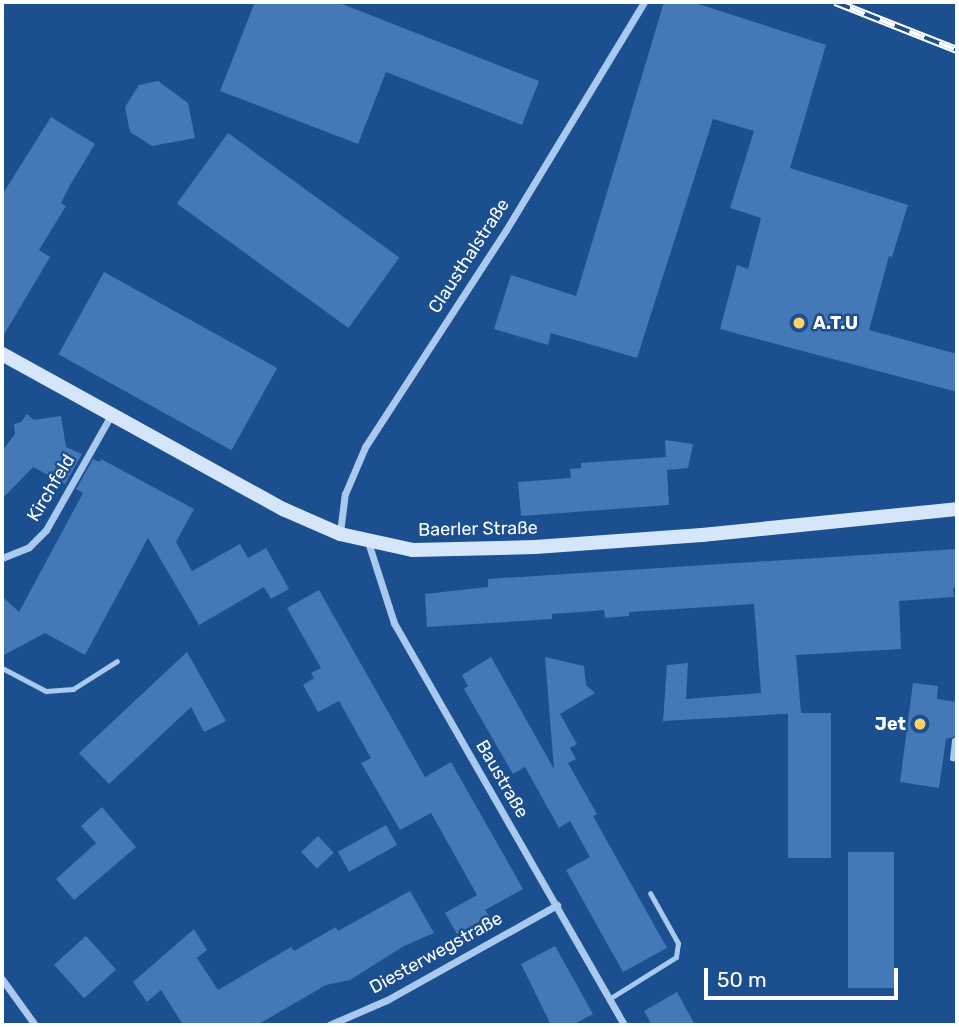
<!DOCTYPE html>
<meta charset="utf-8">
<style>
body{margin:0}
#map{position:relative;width:959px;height:1027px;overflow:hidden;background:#1b4f8f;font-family:Rubik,sans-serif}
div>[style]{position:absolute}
.building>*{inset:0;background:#4478b7;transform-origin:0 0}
.lane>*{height:5px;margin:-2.5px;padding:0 2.5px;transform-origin:2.5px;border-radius:2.5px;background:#a9c9ee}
.street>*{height:7px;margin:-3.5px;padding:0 3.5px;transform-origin:3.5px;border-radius:3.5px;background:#a9c9ee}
.secondary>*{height:14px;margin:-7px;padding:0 7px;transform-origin:7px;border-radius:7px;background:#d6e6fa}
.rail>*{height:8px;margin-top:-4px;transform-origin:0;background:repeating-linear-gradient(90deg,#1b4f8f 0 16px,#fff 0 32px);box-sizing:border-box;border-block:2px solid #fff}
.dots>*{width:19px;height:19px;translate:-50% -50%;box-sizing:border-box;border:4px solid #1b4f8f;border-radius:50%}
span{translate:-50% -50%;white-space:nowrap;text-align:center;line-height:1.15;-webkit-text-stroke:5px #1b4f8f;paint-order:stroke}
.street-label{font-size:18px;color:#fff}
.poi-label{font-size:18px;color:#fff;font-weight:700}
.left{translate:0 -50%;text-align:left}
.right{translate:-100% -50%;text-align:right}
.frame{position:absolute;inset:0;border:4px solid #fff;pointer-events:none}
.scale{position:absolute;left:704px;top:968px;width:194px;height:32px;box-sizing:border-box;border:4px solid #fff;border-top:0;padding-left:9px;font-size:21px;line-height:24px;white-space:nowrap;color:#fff;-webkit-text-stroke:5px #1b4f8f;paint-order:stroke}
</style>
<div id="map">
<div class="building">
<div style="clip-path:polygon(255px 2px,337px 2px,539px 81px,522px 125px,386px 72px,358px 144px,220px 91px)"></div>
<div style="clip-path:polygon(664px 2px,692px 2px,826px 45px,790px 168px,908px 205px,892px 257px,889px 256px,869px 330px,957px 354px,957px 392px,720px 329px,737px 265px,748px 269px,761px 218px,730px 208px,754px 131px,713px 119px,637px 358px,551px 333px,548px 345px,494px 329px,511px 275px,576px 296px)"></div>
<div style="clip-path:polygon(158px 81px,188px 103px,195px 138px,152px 146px,130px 132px,125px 107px,139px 85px)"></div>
<div style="clip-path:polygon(51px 117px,95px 144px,69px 187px,61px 203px,66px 206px,39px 250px,50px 257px,2px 338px,2px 195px)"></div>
<div style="left:228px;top:133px;width:212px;height:87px;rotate:36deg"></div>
<div style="left:104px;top:272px;width:198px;height:94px;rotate:29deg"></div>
<div style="clip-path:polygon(27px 414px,34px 420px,61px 416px,66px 447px,82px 454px,65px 484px,33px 467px,2px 499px,2px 451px,15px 434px,14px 424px,21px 422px)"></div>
<div style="clip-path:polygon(665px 440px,693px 444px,688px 468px,667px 470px,669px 505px,521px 516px,518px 482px,571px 478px,570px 469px,581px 468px,581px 463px,666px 457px)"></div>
<div style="clip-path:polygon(93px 459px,100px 462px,101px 459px,194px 509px,176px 542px,192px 571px,240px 544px,248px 558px,266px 548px,289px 589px,271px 599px,264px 587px,199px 625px,148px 538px,85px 655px,45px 633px,2px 656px,2px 596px,19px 612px,83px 493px,76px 489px)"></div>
<div style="clip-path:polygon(957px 549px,957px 587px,953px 588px,954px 597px,899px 601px,901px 649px,796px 655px,801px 713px,663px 721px,667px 665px,688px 663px,686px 699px,761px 693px,754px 604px,629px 612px,629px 616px,605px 618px,604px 610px,581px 612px,552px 614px,552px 619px,427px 627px,425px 594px,488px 587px,488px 579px)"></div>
<div style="clip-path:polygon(319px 590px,425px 777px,451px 762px,523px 889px,485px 910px,489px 916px,457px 934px,445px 913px,477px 895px,431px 813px,400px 830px,361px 763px,371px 758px,339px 701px,318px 712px,303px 685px,314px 678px,311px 673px,321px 668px,287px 608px)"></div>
<div style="clip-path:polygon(187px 652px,226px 721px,204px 732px,191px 707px,109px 784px,79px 753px)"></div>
<div style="clip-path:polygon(491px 657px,554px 769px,545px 657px,584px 666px,586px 685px,595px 693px,560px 714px,577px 744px,570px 748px,576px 759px,568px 763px,597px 814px,593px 816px,667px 948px,623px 972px,566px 870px,590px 857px,570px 821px,559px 828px,525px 767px,513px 774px,464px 689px,468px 686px,462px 675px)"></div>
<div style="clip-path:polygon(913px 683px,938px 686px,937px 699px,957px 702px,957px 736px,946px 739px,939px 788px,900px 782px)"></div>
<div style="left:831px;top:713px;width:145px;height:43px;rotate:90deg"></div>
<div style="clip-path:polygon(102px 807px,136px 847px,74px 900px,56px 879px,96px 843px,81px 826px)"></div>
<div style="left:386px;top:825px;width:23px;height:55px;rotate:61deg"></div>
<div style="left:318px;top:836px;width:23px;height:23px;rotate:47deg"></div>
<div style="left:848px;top:852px;width:46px;height:136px"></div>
<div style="clip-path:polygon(410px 891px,434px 933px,404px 946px,350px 980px,326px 985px,257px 1025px,183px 1025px,161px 990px,147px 1002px,133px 982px,194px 929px,207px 950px,197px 958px,218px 990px,291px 947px,294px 951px,336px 927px,338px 931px)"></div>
<div style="left:86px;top:936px;width:45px;height:43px;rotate:48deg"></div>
<div style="clip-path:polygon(555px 946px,593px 1014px,572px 1025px,551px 1025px,521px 964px)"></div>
<div style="clip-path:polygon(677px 992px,695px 1025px,652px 1025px,644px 1011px)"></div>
</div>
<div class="lane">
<div style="left:2px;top:668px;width:50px;rotate:27.6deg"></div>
<div style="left:46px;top:691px;width:27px;rotate:-4deg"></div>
<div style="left:73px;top:689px;width:52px;rotate:-32.5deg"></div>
<div style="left:954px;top:740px;width:18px;rotate:96deg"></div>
<div style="left:952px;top:758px;width:5px;rotate:11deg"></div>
<div style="left:609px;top:999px;width:79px;rotate:-32.1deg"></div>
<div style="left:676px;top:957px;width:14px;rotate:-82deg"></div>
<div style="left:678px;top:943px;width:57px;rotate:-119.2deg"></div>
</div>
<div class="street">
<div style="left:340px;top:533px;width:39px;rotate:-83deg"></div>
<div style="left:345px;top:494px;width:51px;rotate:-66.9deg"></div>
<div style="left:365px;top:447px;width:259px;rotate:-57deg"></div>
<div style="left:506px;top:230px;width:267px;rotate:-58.8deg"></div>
<div style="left:368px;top:542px;width:85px;rotate:72.2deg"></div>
<div style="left:394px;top:623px;width:463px;rotate:60.2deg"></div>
<div style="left:2px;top:558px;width:29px;rotate:-22deg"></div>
<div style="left:29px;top:547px;width:24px;rotate:-45deg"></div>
<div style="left:46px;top:530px;width:132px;rotate:-60.5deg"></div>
<div style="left:2px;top:979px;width:57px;rotate:54.3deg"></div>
<div style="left:329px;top:1025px;width:63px;rotate:-23.3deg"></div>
<div style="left:387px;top:1000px;width:195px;rotate:-29.2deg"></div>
</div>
<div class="secondary">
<div style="left:2px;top:354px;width:321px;rotate:28.9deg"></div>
<div style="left:283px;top:509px;width:62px;rotate:23.7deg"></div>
<div style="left:340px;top:534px;width:75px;rotate:12.4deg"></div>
<div style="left:413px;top:550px;width:122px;rotate:-1.4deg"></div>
<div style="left:535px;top:547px;width:167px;rotate:-4.1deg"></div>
<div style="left:702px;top:535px;width:256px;rotate:-5.8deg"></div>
</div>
<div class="rail">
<div style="left:835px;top:2px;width:131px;rotate:21.5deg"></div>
</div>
<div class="dots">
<div style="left:799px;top:323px;background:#ffd166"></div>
<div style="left:920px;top:724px;background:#ffd166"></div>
</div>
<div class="street-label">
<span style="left:469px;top:256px;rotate:-57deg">Clausthalstraße</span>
<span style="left:51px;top:488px;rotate:-59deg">Kirchfeld</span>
<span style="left:478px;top:529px;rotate:-1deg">Baerler Straße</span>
<span style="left:502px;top:779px;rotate:60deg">Baustraße</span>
<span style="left:436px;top:953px;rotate:-29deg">Diesterwegstraße</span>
</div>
<div class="poi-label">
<span class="left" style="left:813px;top:323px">A.T.U</span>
<span class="right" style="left:906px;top:724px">Jet</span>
</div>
<div class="frame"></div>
<div class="scale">50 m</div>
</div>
